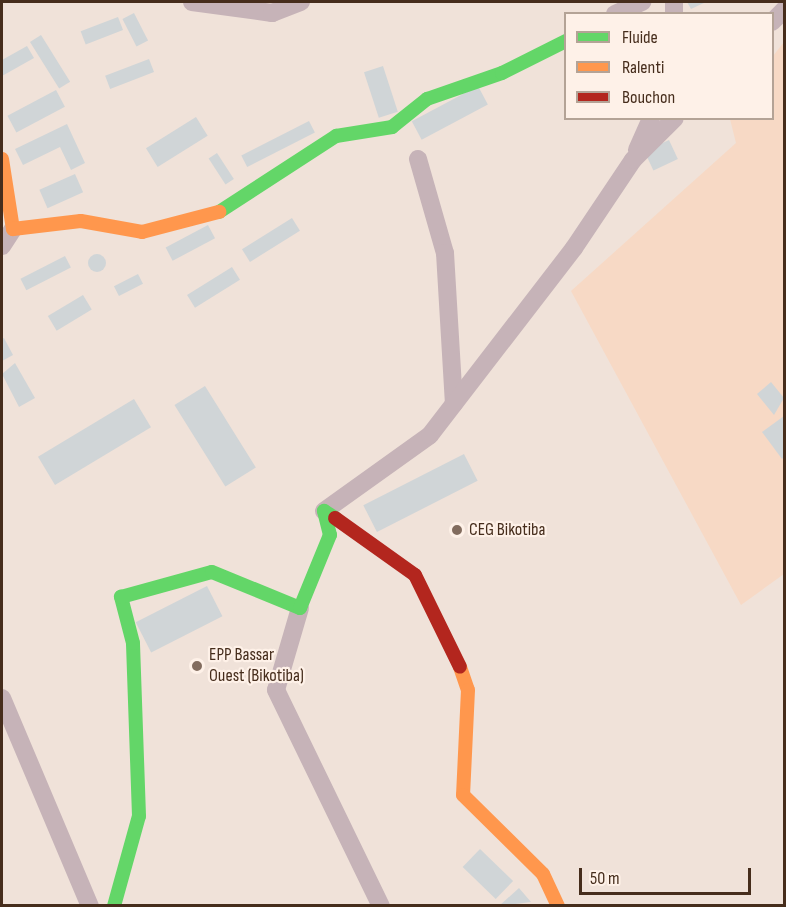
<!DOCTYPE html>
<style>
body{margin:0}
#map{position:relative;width:786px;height:907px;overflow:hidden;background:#f0e2d9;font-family:"Sofia Sans Condensed",sans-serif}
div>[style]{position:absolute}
.built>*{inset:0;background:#f7d9c5}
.building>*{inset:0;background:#d0d5d7;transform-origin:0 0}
.round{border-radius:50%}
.street>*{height:18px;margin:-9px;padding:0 9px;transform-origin:9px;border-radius:9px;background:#c6b3b8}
.fast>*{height:14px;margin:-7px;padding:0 7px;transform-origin:7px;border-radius:7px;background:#63d668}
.slow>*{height:14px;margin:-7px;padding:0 7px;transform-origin:7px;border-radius:7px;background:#ff974d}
.jam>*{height:14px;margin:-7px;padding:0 7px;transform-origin:7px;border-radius:7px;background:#b3261e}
.dots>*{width:16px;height:16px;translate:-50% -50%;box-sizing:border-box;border:3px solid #fef1e8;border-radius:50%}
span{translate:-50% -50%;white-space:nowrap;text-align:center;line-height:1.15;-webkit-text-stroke:4.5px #fef1e8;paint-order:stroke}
.poi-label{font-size:18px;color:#462d1c}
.left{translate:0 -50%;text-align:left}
.frame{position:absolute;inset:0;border:3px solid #462d1c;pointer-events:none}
.legend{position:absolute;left:564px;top:12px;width:210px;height:108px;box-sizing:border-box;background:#fef1e8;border:2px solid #b4a396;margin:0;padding:8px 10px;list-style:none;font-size:18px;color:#462d1c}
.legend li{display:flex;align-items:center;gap:12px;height:30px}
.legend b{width:30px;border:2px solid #b4a396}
.scale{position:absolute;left:579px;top:868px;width:172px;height:27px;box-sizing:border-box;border:3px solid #462d1c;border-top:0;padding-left:8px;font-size:18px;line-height:21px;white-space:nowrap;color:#462d1c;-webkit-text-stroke:4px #fef1e8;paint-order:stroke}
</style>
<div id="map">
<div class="built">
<div style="clip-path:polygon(784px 42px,784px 574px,741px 605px,571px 291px,736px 143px,730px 119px,772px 118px,773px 56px)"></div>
</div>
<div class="building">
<div style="clip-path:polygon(687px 2px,706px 2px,691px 9px)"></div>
<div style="left:134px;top:13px;width:31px;height:13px;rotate:63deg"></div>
<div style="left:118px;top:17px;width:14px;height:40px;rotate:69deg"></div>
<div style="left:41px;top:35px;width:55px;height:13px;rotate:58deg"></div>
<div style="clip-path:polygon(27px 46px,34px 58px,2px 76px,2px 60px)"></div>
<div style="left:149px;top:59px;width:14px;height:47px;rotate:69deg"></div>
<div style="left:383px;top:66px;width:48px;height:20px;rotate:72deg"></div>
<div style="left:478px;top:86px;width:21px;height:75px;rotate:62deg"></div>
<div style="left:56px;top:90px;width:19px;height:55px;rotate:62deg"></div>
<div style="left:196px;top:117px;width:22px;height:59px;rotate:58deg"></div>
<div style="left:309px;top:121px;width:13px;height:76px;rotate:63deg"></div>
<div style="clip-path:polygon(67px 124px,85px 163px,71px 170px,60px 147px,23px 165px,15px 149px)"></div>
<div style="left:669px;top:140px;width:21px;height:27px;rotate:65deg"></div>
<div style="left:217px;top:153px;width:31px;height:10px;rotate:57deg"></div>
<div style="left:75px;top:174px;width:20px;height:39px;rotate:66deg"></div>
<div style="left:292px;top:218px;width:15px;height:59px;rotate:58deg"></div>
<div style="left:208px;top:225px;width:15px;height:48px;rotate:62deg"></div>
<div class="round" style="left:88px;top:254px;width:18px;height:18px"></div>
<div style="left:65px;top:256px;width:13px;height:50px;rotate:63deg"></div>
<div style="left:232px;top:267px;width:15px;height:53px;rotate:58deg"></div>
<div style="left:138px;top:274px;width:11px;height:27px;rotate:63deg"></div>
<div style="left:83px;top:295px;width:17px;height:41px;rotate:59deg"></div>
<div style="clip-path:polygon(4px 338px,13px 355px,2px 361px,2px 339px)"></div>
<div style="clip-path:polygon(15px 363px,35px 398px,19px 407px,2px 374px)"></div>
<div style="clip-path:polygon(771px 382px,784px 398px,774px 415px,757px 394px)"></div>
<div style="left:205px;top:386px;width:96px;height:36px;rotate:58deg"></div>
<div style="left:134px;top:399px;width:33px;height:112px;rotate:59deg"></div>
<div style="clip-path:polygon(784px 416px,784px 457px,782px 459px,762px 432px)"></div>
<div style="left:464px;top:454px;width:30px;height:113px;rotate:63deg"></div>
<div style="left:207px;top:586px;width:34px;height:80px;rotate:63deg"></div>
<div style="left:480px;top:849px;width:46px;height:25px;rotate:44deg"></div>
<div style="clip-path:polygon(519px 888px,531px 902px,499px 906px)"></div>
</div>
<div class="street">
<div style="left:192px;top:2px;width:81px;rotate:7.8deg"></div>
<div style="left:272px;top:13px;width:31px;rotate:-21deg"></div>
<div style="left:615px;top:14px;width:30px;rotate:-24deg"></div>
<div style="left:674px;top:14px;width:12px;rotate:-90deg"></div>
<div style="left:772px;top:22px;width:17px;rotate:-45deg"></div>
<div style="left:637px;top:150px;width:35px;rotate:-66deg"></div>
<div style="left:418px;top:159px;width:98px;rotate:74deg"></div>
<div style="left:445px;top:253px;width:151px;rotate:86.6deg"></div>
<div style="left:2px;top:246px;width:20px;rotate:-57deg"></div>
<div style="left:324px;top:511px;width:130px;rotate:-35.6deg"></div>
<div style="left:430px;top:435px;width:236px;rotate:-52.4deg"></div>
<div style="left:574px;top:248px;width:106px;rotate:-56.2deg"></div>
<div style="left:633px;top:160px;width:59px;rotate:-45deg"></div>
<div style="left:300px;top:608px;width:85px;rotate:106.3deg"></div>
<div style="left:276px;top:690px;width:240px;rotate:64.1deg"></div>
<div style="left:2px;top:698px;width:226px;rotate:67.1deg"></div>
</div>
<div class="fast">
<div style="left:219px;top:212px;width:140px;rotate:-33deg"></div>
<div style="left:336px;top:136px;width:57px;rotate:-9.1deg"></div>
<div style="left:392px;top:127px;width:45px;rotate:-38.7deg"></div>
<div style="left:427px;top:99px;width:79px;rotate:-19.1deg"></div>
<div style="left:502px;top:73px;width:72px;rotate:-26.6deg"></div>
<div style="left:114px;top:906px;width:93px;rotate:-74.5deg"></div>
<div style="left:139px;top:816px;width:173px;rotate:-92deg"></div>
<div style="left:133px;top:643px;width:48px;rotate:-104.6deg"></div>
<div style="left:121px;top:597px;width:94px;rotate:-15.4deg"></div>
<div style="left:212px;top:572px;width:95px;rotate:22.2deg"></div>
<div style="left:300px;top:608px;width:79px;rotate:-67.7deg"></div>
<div style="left:330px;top:535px;width:25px;rotate:-104deg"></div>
<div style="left:324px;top:511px;width:13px;rotate:32deg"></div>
</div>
<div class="slow">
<div style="left:2px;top:159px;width:71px;rotate:81.1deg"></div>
<div style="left:13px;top:229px;width:68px;rotate:-6.7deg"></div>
<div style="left:81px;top:221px;width:62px;rotate:10.2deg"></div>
<div style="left:142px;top:232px;width:80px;rotate:-14.6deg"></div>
<div style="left:460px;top:667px;width:24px;rotate:71deg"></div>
<div style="left:468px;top:690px;width:105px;rotate:92.7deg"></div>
<div style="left:463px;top:795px;width:112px;rotate:44.6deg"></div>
<div style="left:543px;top:874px;width:35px;rotate:65deg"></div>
</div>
<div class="jam">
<div style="left:335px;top:518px;width:98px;rotate:35.5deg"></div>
<div style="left:415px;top:575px;width:102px;rotate:63.9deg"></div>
</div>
<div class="dots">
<div style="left:457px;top:530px;background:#826c5e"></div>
<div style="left:197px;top:666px;background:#826c5e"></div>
</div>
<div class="poi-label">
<span class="left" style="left:469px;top:530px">CEG Bikotiba</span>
<span class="left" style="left:209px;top:666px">EPP Bassar<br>Ouest (Bikotiba)</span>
</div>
<div class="frame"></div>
<ul class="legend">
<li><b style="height:8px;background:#63d668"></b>Fluide</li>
<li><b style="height:8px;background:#ff974d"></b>Ralenti</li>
<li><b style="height:8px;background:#b3261e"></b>Bouchon</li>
</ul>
<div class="scale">50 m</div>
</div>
